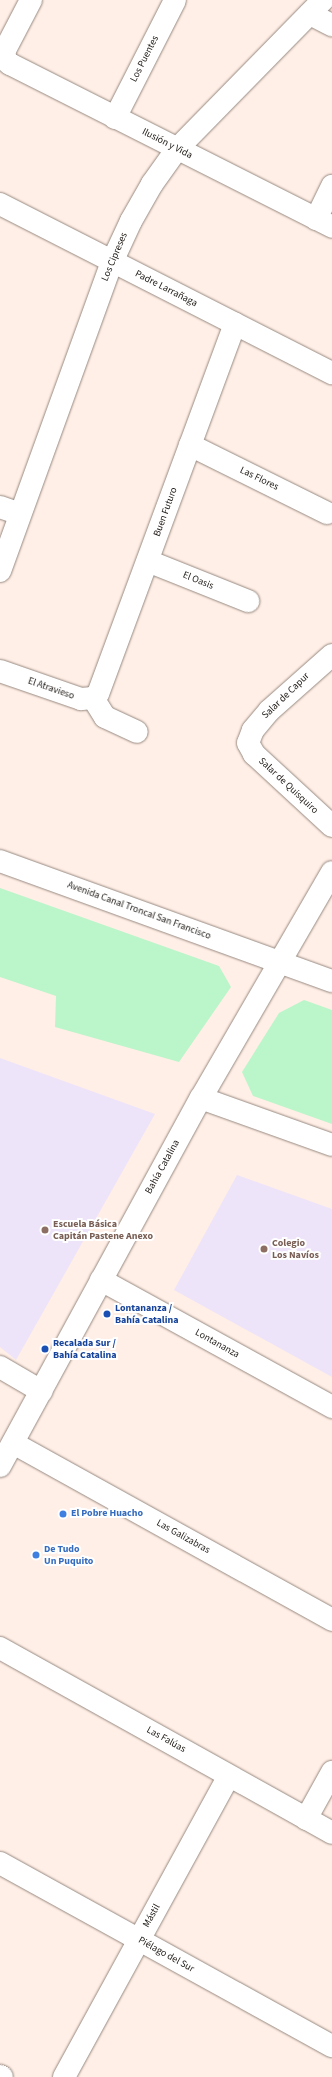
<!DOCTYPE html>
<meta charset="utf-8">
<style>
body{margin:0}
#map{position:relative;width:332px;height:2077px;overflow:hidden;background:#ffefe6;font-family:"Source Sans 3",sans-serif}
div>[style]{position:absolute}
.education>*{inset:0;background:#eee4f9}
.green>*{inset:0;background:#bbf5ca}
.roads{filter:drop-shadow(0 0 1px #978981) drop-shadow(0 0 1px #978981)}
.minor>*{height:22px;margin:-11px;padding:0 11px;transform-origin:11px;border-radius:11px;background:#fff}
.tertiary>*{height:22px;margin:-11px;padding:0 11px;transform-origin:11px;border-radius:11px;background:#fff}
.dots>*{width:11px;height:11px;translate:-50% -50%;box-sizing:border-box;border:2px solid #fff;border-radius:50%}
span{translate:-50% -50%;white-space:nowrap;text-align:center;line-height:1.15;-webkit-text-stroke:4px #fff;paint-order:stroke}
.street-label{font-size:10px;color:#26211d}
.education-label{font-size:10px;color:#785e54;font-weight:700}
.left{translate:0 -50%;text-align:left}
.transit-label{font-size:10px;color:#164399;font-weight:700}
.shop-label{font-size:10px;color:#366cbe;font-weight:700}
</style>
<div id="map">
<div class="education">
<div style="clip-path:polygon(0 1058px,155px 1114px,16px 1360px,0 1347px)"></div>
<div style="clip-path:polygon(237px 1175px,332px 1209px,332px 1377px,174px 1290px)"></div>
</div>
<div class="green">
<div style="clip-path:polygon(0 888px,219px 966px,231px 987px,179px 1062px,55px 1027px,56px 996px,0 977px)"></div>
<div style="clip-path:polygon(304px 1000px,332px 1010px,332px 1124px,253px 1096px,242px 1072px,279px 1013px)"></div>
</div>
<div class="roads">
<div class="minor">
<div style="left:310px;top:14px;width:25px;rotate:27deg"></div>
<div style="left:4px;top:59px;width:8px;rotate:40deg"></div>
<div style="left:10px;top:64px;width:361px;rotate:26.8deg"></div>
<div style="left:4px;top:59px;width:9px;rotate:-84deg"></div>
<div style="left:5px;top:50px;width:56px;rotate:-62.5deg"></div>
<div style="left:115px;top:118px;width:132px;rotate:-63deg"></div>
<div style="left:0;top:204px;width:373px;rotate:27deg"></div>
<div style="left:316px;top:219px;width:37px;rotate:-64deg"></div>
<div style="left:190px;top:445px;width:153px;rotate:26.4deg"></div>
<div style="left:0;top:507px;width:21px;rotate:19deg"></div>
<div style="left:148px;top:561px;width:108px;rotate:21.8deg"></div>
<div style="left:0;top:571px;width:329px;rotate:-70.1deg"></div>
<div style="left:112px;top:262px;width:45px;rotate:-65.1deg"></div>
<div style="left:131px;top:221px;width:43px;rotate:-60.4deg"></div>
<div style="left:152px;top:184px;width:43px;rotate:-54.5deg"></div>
<div style="left:177px;top:149px;width:209px;rotate:-45.6deg"></div>
<div style="left:332px;top:655px;width:84px;rotate:138.4deg"></div>
<div style="left:269px;top:711px;width:25px;rotate:130deg"></div>
<div style="left:253px;top:730px;width:14px;rotate:111deg"></div>
<div style="left:248px;top:743px;width:13px;rotate:61deg"></div>
<div style="left:254px;top:754px;width:106px;rotate:42.7deg"></div>
<div style="left:0;top:671px;width:86px;rotate:19.1deg"></div>
<div style="left:81px;top:699px;width:12px;rotate:-5deg"></div>
<div style="left:93px;top:698px;width:6px;rotate:-39deg"></div>
<div style="left:98px;top:694px;width:395px;rotate:-69.7deg"></div>
<div style="left:93px;top:698px;width:22px;rotate:58deg"></div>
<div style="left:105px;top:717px;width:35px;rotate:25deg"></div>
<div style="left:0;top:861px;width:353px;rotate:19.9deg"></div>
<div style="left:101px;top:1280px;width:264px;rotate:28.8deg"></div>
<div style="left:0;top:1367px;width:48px;rotate:30.3deg"></div>
<div style="left:13px;top:1443px;width:365px;rotate:29deg"></div>
<div style="left:0;top:1648px;width:380px;rotate:29.1deg"></div>
<div style="left:306px;top:1819px;width:54px;rotate:-61deg"></div>
<div style="left:0;top:1863px;width:379px;rotate:28.9deg"></div>
<div style="left:0;top:2076px;width:2px;rotate:27deg"></div>
<div style="left:64px;top:2077px;width:343px;rotate:-61.3deg"></div>
</div>
<div class="tertiary">
<div style="left:201px;top:1098px;width:139px;rotate:19.7deg"></div>
<div style="left:0;top:1466px;width:419px;rotate:-61.4deg"></div>
<div style="left:201px;top:1098px;width:261px;rotate:-59.9deg"></div>
</div>
</div>
<div class="dots">
<div style="left:45px;top:1230px;background:#8d6e63"></div>
<div style="left:264px;top:1249px;background:#8d6e63"></div>
<div style="left:107px;top:1314px;background:#1a4fb4"></div>
<div style="left:45px;top:1349px;background:#1a4fb4"></div>
<div style="left:63px;top:1514px;background:#3f7fe0"></div>
<div style="left:36px;top:1555px;background:#3f7fe0"></div>
</div>
<div class="street-label">
<span style="left:145px;top:59px;rotate:-63deg">Los Puentes</span>
<span style="left:167px;top:144px;rotate:27deg">Ilusión y Vida</span>
<span style="left:115px;top:257px;rotate:-67deg">Los Cipreses</span>
<span style="left:166px;top:289px;rotate:27deg">Padre Larrañaga</span>
<span style="left:259px;top:479px;rotate:26deg">Las Flores</span>
<span style="left:166px;top:512px;rotate:-70deg">Buen Futuro</span>
<span style="left:198px;top:581px;rotate:22deg">El Oasis</span>
<span style="left:51px;top:689px;rotate:19deg">El Atravieso</span>
<span style="left:286px;top:696px;rotate:-44deg">Salar de Capur</span>
<span style="left:288px;top:786px;rotate:43deg">Salar de Quisquiro</span>
<span style="left:139px;top:911px;rotate:20deg">Avenida Canal Troncal San Francisco</span>
<span style="left:163px;top:1167px;rotate:-61deg">Bahía Catalina</span>
<span style="left:217px;top:1344px;rotate:29deg">Lontananza</span>
<span style="left:183px;top:1537px;rotate:29deg">Las Galizabras</span>
<span style="left:166px;top:1740px;rotate:29deg">Las Falúas</span>
<span style="left:152px;top:1916px;rotate:-61deg">Mástil</span>
<span style="left:166px;top:1955px;rotate:29deg">Piélago del Sur</span>
</div>
<div class="education-label">
<span class="left" style="left:53px;top:1230px">Escuela Básica<br>Capitán Pastene Anexo</span>
<span class="left" style="left:272px;top:1249px">Colegio<br>Los Navíos</span>
</div>
<div class="transit-label">
<span class="left" style="left:115px;top:1314px">Lontananza /<br>Bahía Catalina</span>
<span class="left" style="left:53px;top:1349px">Recalada Sur /<br>Bahía Catalina</span>
</div>
<div class="shop-label">
<span class="left" style="left:71px;top:1514px">El Pobre Huacho</span>
<span class="left" style="left:44px;top:1555px">De Tudo<br>Un Puquito</span>
</div>
</div>
